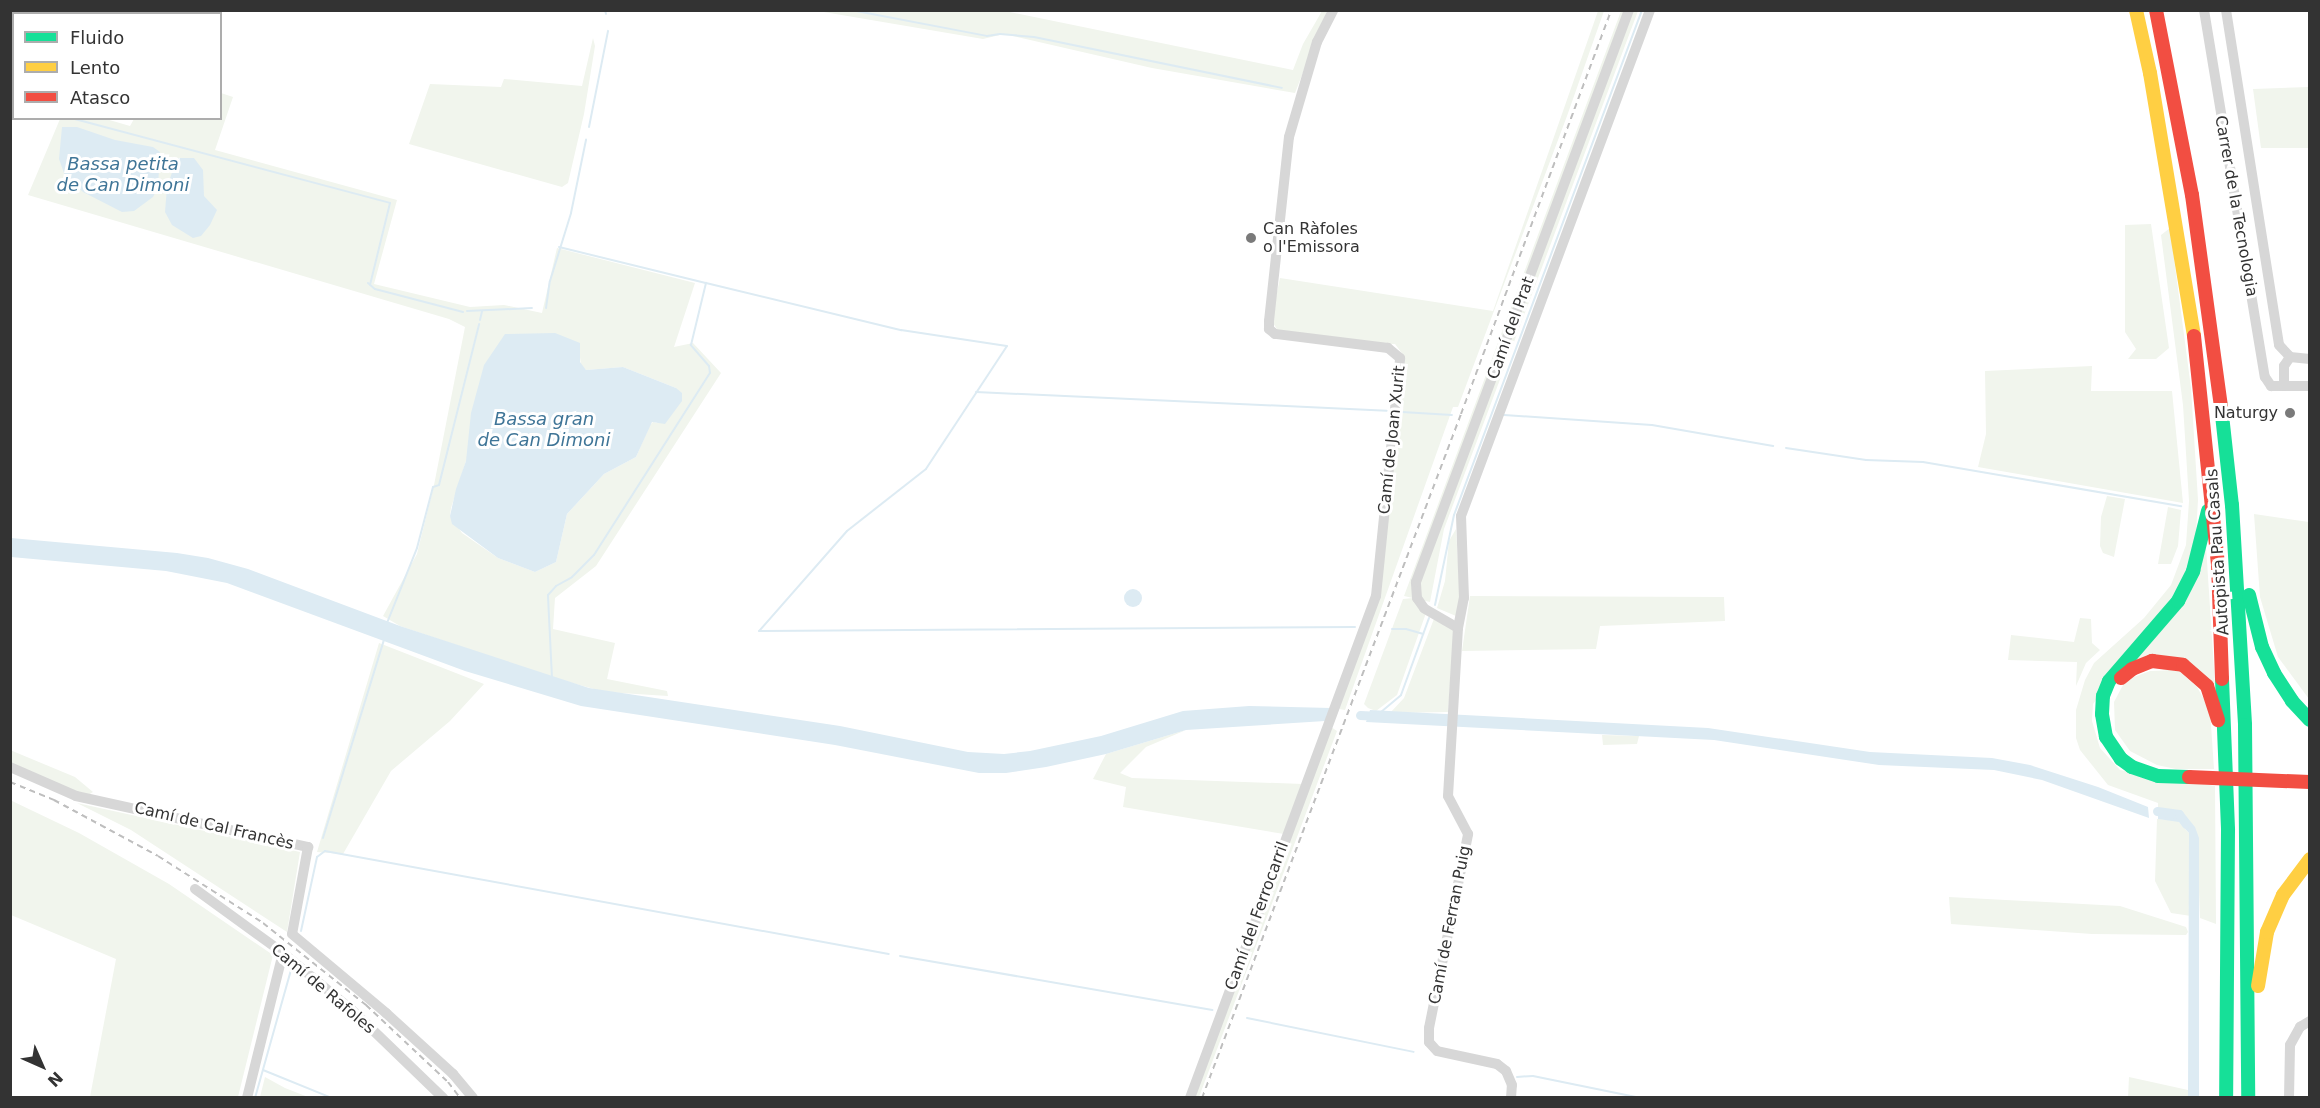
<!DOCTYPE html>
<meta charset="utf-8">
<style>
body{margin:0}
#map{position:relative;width:2320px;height:1108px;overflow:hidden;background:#fff;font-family:"DejaVu Sans",sans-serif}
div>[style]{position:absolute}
.green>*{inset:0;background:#f1f5ed}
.water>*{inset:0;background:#ddebf3}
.round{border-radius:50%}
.stream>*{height:2px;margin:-1px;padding:0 1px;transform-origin:1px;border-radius:1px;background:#ddebf3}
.canal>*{height:9px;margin:-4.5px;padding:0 4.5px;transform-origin:4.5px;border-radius:4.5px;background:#ddebf3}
.street>*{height:10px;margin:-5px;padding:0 5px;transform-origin:5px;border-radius:5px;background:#d7d7d7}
.fast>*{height:14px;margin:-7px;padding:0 7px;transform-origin:7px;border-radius:7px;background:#16e098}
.slow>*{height:14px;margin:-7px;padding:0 7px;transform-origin:7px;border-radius:7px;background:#ffcf43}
.jam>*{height:14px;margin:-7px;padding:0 7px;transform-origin:7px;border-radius:7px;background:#f24e42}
.rail>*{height:2px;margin-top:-1px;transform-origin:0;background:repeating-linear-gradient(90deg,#bebebe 0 6px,transparent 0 10.5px)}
.dots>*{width:16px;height:16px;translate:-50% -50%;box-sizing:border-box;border:3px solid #fff;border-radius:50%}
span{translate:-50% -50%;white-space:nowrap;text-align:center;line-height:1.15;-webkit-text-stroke:6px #fff;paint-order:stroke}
.street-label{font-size:16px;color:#333}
.poi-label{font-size:16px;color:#333}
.left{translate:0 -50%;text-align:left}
.right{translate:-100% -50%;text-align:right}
.water-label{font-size:18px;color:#3f7597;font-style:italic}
.frame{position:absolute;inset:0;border:12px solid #333;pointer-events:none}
.legend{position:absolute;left:12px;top:12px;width:210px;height:108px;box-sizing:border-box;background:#fff;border:2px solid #adadad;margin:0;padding:8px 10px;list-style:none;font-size:18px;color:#333}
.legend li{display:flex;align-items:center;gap:12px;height:30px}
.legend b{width:30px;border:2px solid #adadad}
.north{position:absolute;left:12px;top:1036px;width:60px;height:60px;-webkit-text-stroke:4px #fff;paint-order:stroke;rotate:135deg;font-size:16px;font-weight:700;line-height:24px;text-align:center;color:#333}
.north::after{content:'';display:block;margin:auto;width:21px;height:27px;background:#333;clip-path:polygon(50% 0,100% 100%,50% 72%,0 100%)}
</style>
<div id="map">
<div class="green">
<div style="clip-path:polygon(818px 11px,1005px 11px,1293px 70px,1303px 44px,1322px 11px,1327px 11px,1295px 93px,1152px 68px,1004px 34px,983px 39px)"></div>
<div style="clip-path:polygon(1598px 11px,1604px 11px,1567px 116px,1458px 407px,1453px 407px,1345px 710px,1339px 709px,1379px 595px,1404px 356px,1395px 344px,1379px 344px,1279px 332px,1271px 320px,1280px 278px,1493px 311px)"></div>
<div style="clip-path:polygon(1621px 11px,1638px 11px,1444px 529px,1430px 602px,1404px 596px)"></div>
<div style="clip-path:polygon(593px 38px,595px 46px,584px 114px,568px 183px,562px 187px,409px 144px,430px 84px,501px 87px,504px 79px,582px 86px)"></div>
<div style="clip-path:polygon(2309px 87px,2309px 148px,2261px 148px,2253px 89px)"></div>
<div style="clip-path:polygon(evenodd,221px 93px,233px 97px,215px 150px,397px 200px,374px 284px,470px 307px,504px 305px,542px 313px,557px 248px,695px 283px,674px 347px,693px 343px,721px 373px,596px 566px,555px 598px,553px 629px,615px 643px,607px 679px,667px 691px,668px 696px,605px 692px,554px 678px,400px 626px,383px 616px,417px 554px,434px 485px,465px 327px,449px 319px,28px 195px,60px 119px,106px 119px,130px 126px,134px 119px,220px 118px,221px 93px,580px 357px,581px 366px,586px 370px,623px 367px,676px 388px,657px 423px,653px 422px,650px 425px,636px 457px,604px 474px,567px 514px,556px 562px,535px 572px,498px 558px,462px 533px,450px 516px,451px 508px,466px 461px,580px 357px)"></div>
<div style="clip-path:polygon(2151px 224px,2169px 348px,2156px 359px,2128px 359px,2136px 349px,2125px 332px,2125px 225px)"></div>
<div style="clip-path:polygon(2170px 228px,2191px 388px,2198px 500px,2196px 534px,2182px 583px,2093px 704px,2092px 721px,2100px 748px,2120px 770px,2215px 786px,2216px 924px,2200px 918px,2197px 836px,2189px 820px,2158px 816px,2158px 803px,2108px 785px,2080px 750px,2076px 738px,2076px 710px,2085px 680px,2094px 663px,2144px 618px,2171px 585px,2186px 545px,2189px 501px,2183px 405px,2161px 235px)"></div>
<div style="clip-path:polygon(2092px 366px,2091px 391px,2172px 391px,2183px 503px,1978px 467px,1986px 434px,1985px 371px)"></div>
<div style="clip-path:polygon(2107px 496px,2125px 499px,2114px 557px,2103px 553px,2100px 546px,2101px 517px)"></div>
<div style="clip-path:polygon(2168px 507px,2181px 510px,2178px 546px,2171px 564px,2158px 564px)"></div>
<div style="clip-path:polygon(2254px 514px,2309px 522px,2309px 699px,2278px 657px,2260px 597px)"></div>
<div style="clip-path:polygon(1456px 529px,1460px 596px,1456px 616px,1437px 608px,1445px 581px,1449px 541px)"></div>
<div style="clip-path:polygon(2206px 546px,2215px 685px,2135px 661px)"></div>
<div style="clip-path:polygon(1470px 596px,1724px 597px,1725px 621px,1600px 626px,1596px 649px,1462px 651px)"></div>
<div style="clip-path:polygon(1413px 598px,1426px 613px,1397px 695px,1376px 711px,1368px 708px,1364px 704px,1403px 599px)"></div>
<div style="clip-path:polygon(1435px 616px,1454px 631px,1448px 712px,1390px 713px,1404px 698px)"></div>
<div style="clip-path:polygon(2080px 618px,2091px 619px,2092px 643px,2100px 650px,2086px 663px,2076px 686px,2077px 662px,2008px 660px,2011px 635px,2074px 642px)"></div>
<div style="clip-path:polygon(379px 643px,484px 684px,450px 721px,391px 771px,343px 854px,317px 852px)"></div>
<div style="clip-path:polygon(2178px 670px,2197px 687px,2210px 710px,2214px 769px,2176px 769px,2157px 765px,2130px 751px,2115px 730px,2114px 702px,2123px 685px,2134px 677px,2150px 671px)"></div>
<div style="clip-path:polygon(1331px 727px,1337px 731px,1199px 1097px,1193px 1098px)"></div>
<div style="clip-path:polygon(1186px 730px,1146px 747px,1120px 773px,1132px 778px,1303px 784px,1284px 834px,1123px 807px,1126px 787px,1093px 779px,1106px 754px)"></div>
<div style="clip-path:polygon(1602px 735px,1639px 736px,1637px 744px,1603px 745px)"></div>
<div style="clip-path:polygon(10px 750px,75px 777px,93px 792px,88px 795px,11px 769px)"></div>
<div style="clip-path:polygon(10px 800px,79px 833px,169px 884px,273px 955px,238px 1097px,90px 1097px,116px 959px,11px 915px)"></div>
<div style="clip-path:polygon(77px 803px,300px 852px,287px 932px,131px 830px)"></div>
<div style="clip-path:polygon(2157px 819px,2177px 820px,2189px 833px,2191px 916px,2171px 913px,2155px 881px)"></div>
<div style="clip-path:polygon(1949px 897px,2120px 906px,2186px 927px,2188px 932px,2186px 935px,2092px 934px,1951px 924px)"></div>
<div style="clip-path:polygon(265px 1077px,285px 1088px,308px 1097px,260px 1097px)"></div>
<div style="clip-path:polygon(2129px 1077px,2188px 1090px,2188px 1097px,2128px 1098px)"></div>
</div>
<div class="water">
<div style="clip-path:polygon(62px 127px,77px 127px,115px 140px,153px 147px,160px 152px,158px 187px,153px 197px,134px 211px,122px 212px,83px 192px,65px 176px,59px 159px)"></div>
<div style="clip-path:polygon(177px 158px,194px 158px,203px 170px,204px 196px,217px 210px,210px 225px,201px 236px,193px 238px,172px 225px,165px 212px,167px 187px)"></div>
<div style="clip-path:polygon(555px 333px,580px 343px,580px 362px,586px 370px,623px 367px,676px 388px,682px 393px,682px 401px,665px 424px,652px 422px,636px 457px,604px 474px,567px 514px,556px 562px,535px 572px,498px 558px,452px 524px,450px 516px,456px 489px,466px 461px,471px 413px,484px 365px,505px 334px)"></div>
<div style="clip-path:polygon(11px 538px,177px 553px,208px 558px,248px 569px,400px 626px,589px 688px,840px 726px,968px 752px,1004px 754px,1030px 751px,1101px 736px,1183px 711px,1249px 706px,1331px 708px,1325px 721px,1186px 730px,1106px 754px,1046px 767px,1006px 773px,979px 773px,835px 745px,581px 706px,465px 671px,227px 583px,166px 571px,11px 557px)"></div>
<div class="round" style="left:1124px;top:589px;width:18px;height:18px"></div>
<div style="clip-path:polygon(1370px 710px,1708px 728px,1870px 752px,1992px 758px,2030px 765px,2098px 787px,2148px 807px,2149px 818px,2042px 780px,1994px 770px,1879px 765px,1714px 740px,1366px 722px)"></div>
<div style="clip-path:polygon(2158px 809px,2186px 816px,2195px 827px,2199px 838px,2199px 1097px,2188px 1097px,2189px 833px,2179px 822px,2158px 819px)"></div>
</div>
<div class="stream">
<div style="left:605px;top:10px;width:4px;rotate:76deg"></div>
<div style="left:851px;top:10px;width:138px;rotate:10.8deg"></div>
<div style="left:987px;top:36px;width:13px;rotate:-9deg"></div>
<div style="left:1000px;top:34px;width:34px;rotate:5deg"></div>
<div style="left:1034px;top:37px;width:253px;rotate:11.6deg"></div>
<div style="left:10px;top:25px;width:4px;rotate:14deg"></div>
<div style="left:71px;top:118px;width:330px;rotate:14.9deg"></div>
<div style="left:390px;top:203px;width:84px;rotate:103.7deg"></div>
<div style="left:589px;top:127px;width:98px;rotate:-78.8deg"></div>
<div style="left:559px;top:247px;width:151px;rotate:13.8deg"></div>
<div style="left:368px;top:283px;width:9px;rotate:41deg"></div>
<div style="left:375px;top:289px;width:91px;rotate:14.6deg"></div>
<div style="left:546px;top:308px;width:27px;rotate:-82deg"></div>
<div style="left:550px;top:281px;width:71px;rotate:-72.8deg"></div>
<div style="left:571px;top:213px;width:75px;rotate:-78.4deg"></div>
<div style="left:467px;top:311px;width:65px;rotate:-2.6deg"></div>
<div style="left:480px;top:320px;width:9px;rotate:-77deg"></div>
<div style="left:976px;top:392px;width:411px;rotate:2.6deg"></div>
<div style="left:1402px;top:412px;width:50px;rotate:3.4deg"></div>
<div style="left:1504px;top:415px;width:148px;rotate:3.9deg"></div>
<div style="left:1652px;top:425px;width:123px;rotate:9.8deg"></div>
<div style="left:1786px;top:448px;width:81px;rotate:8.5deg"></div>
<div style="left:1866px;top:460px;width:57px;rotate:2deg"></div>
<div style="left:1923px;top:462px;width:262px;rotate:9.7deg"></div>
<div style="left:1435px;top:605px;width:92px;rotate:-78.1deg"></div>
<div style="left:1454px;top:515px;width:539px;rotate:-69.58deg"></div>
<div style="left:387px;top:623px;width:81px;rotate:-68.2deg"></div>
<div style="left:417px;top:548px;width:63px;rotate:-75.3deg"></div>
<div style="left:433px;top:487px;width:6px;rotate:-18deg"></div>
<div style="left:439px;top:485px;width:166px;rotate:-76deg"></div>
<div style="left:1392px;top:629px;width:14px"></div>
<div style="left:1406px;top:629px;width:18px;rotate:16deg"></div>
<div style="left:552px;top:678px;width:83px;rotate:-92.8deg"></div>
<div style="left:548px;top:595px;width:12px;rotate:-48deg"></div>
<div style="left:556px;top:586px;width:18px;rotate:-29deg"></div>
<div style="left:572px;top:577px;width:31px;rotate:-45deg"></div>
<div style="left:594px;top:555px;width:216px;rotate:-57.5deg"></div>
<div style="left:710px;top:373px;width:7px;rotate:-98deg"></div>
<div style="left:709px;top:366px;width:28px;rotate:-131deg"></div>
<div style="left:691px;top:345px;width:64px;rotate:-76.4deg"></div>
<div style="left:706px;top:283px;width:201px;rotate:13.6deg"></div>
<div style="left:901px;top:330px;width:107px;rotate:8.6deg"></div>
<div style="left:1007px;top:346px;width:147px;rotate:123.4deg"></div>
<div style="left:926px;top:469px;width:100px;rotate:141.9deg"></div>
<div style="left:847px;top:531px;width:133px;rotate:131.3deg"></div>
<div style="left:759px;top:631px;width:596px;rotate:-0.38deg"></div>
<div style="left:1381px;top:712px;width:26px;rotate:-40deg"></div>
<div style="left:1401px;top:695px;width:82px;rotate:-70deg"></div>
<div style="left:323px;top:838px;width:207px;rotate:-72.9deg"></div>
<div style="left:301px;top:931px;width:76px;rotate:-77.8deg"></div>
<div style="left:317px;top:857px;width:10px;rotate:-37deg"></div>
<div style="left:325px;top:851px;width:573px;rotate:10.35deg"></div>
<div style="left:900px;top:956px;width:317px;rotate:9.8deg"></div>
<div style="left:1247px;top:1018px;width:170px;rotate:11.5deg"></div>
<div style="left:263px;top:1070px;width:74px;rotate:22.1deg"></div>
<div style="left:1517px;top:1077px;width:16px;rotate:-4deg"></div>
<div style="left:1533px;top:1076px;width:110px;rotate:11.5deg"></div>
<div style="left:255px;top:1098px;width:137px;rotate:-74.3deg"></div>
</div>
<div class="canal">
<div style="left:1360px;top:715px;width:20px;rotate:3deg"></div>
<div style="left:2157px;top:811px;width:22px;rotate:8deg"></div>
<div style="left:2179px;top:814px;width:12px;rotate:55deg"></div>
</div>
<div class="street">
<div style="left:2204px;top:10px;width:372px;rotate:80.6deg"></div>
<div style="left:2265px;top:377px;width:11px;rotate:56deg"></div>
<div style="left:2271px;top:386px;width:39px"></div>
<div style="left:2226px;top:10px;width:339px;rotate:81deg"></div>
<div style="left:2279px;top:345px;width:16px;rotate:47deg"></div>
<div style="left:2290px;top:357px;width:20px;rotate:6deg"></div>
<div style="left:2284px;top:386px;width:20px;rotate:-90deg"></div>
<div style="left:2284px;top:366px;width:11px;rotate:-56deg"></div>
<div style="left:1458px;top:628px;width:39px;rotate:-150deg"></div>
<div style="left:1424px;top:608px;width:12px;rotate:-125deg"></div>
<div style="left:1417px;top:598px;width:16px;rotate:-94deg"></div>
<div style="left:1416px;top:582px;width:610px;rotate:-69.58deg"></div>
<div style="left:10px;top:767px;width:72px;rotate:23.7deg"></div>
<div style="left:76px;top:796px;width:238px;rotate:12.4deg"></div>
<div style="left:308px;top:847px;width:88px;rotate:100.4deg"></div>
<div style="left:292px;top:934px;width:123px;rotate:40deg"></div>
<div style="left:386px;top:1013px;width:91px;rotate:42.3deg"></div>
<div style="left:453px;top:1074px;width:31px;rotate:50deg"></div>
<div style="left:195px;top:889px;width:109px;rotate:36deg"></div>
<div style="left:283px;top:953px;width:89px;rotate:39.6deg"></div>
<div style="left:352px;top:1010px;width:127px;rotate:44deg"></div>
<div style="left:247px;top:1098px;width:149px;rotate:-76.1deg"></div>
<div style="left:1190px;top:1098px;width:535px;rotate:-69.67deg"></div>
<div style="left:1376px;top:596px;width:239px;rotate:-84.2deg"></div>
<div style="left:1400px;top:358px;width:16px;rotate:-140deg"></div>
<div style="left:1388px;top:348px;width:114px;rotate:-172.9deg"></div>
<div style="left:1275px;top:334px;width:8px;rotate:-140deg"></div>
<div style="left:1269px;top:329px;width:8px;rotate:-90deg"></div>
<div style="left:1269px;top:321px;width:185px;rotate:-83.8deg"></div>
<div style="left:1289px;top:137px;width:99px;rotate:-73.6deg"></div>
<div style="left:1317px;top:42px;width:36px;rotate:-63deg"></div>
<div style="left:1511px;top:1098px;width:13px;rotate:-86deg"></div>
<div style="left:1512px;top:1085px;width:15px;rotate:-113deg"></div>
<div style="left:1506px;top:1071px;width:11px;rotate:-142deg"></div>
<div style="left:1497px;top:1064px;width:61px;rotate:-167.8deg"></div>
<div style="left:1437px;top:1051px;width:12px;rotate:-132deg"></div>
<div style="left:1429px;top:1042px;width:14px;rotate:-90deg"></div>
<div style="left:1429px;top:1028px;width:198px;rotate:-78.6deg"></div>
<div style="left:1468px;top:834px;width:43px;rotate:-117.8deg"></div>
<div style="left:1448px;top:796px;width:168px;rotate:-86.6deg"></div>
<div style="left:1458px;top:628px;width:31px;rotate:-79deg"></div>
<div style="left:1464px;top:598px;width:82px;rotate:-92.1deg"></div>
<div style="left:1461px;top:516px;width:540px;rotate:-69.52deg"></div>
<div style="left:2289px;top:1098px;width:53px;rotate:-88.9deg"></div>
<div style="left:2290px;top:1045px;width:21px;rotate:-61deg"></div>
<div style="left:2300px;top:1027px;width:12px;rotate:-31deg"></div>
</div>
<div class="fast">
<div style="left:2221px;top:406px;width:100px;rotate:83.7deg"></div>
<div style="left:2232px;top:505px;width:220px;rotate:86.6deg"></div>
<div style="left:2245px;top:725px;width:373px;rotate:89.5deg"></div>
<div style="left:2249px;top:595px;width:54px;rotate:76deg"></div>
<div style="left:2262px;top:647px;width:29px;rotate:65deg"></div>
<div style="left:2274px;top:673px;width:33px;rotate:57deg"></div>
<div style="left:2292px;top:701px;width:26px;rotate:47deg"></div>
<div style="left:2222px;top:679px;width:151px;rotate:87.7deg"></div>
<div style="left:2228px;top:830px;width:268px;rotate:90.4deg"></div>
<div style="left:2189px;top:777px;width:31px;rotate:-178deg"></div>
<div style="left:2158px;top:776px;width:28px;rotate:-161deg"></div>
<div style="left:2132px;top:767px;width:14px;rotate:-144deg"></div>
<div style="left:2121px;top:759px;width:27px;rotate:-124deg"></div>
<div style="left:2106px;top:737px;width:23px;rotate:-100deg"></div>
<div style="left:2102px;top:714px;width:18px;rotate:-87deg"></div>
<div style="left:2103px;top:696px;width:16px;rotate:-68deg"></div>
<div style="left:2109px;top:681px;width:106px;rotate:-49.2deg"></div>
<div style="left:2178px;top:601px;width:34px;rotate:-63deg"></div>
<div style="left:2193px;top:571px;width:62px;rotate:-76deg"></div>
</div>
<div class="slow">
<div style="left:2136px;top:10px;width:65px;rotate:77.5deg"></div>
<div style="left:2150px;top:73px;width:267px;rotate:80.5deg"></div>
<div style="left:2258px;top:986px;width:55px;rotate:-80.5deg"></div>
<div style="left:2267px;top:932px;width:40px;rotate:-66.6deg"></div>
<div style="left:2283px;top:895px;width:45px;rotate:-53.1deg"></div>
</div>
<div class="jam">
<div style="left:2156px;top:10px;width:188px;rotate:79deg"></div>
<div style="left:2192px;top:195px;width:213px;rotate:82.2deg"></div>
<div style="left:2194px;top:336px;width:229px;rotate:84deg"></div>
<div style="left:2218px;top:564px;width:115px;rotate:88deg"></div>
<div style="left:2121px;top:678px;width:14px;rotate:-39deg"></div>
<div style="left:2132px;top:669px;width:22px;rotate:-22deg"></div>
<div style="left:2152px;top:661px;width:31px;rotate:7deg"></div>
<div style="left:2183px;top:665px;width:32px;rotate:41deg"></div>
<div style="left:2207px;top:686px;width:36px;rotate:72deg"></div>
<div style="left:2189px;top:777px;width:121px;rotate:2.4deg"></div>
</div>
<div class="rail">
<div style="left:10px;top:782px;width:48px;rotate:22.2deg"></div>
<div style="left:54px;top:800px;width:118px;rotate:28.3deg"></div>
<div style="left:158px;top:856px;width:125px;rotate:32.5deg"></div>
<div style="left:263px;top:923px;width:132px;rotate:38.5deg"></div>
<div style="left:366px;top:1005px;width:112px;rotate:43.2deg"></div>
<div style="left:448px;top:1082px;width:20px;rotate:53deg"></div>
<div style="left:1202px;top:1098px;width:731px;rotate:-69.26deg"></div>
<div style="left:1461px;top:414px;width:431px;rotate:-69.6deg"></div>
</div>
<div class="dots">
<div style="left:1251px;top:238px;background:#7a7a7a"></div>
<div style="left:2290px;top:413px;background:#7a7a7a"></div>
</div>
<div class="street-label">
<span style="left:2236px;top:206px;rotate:80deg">Carrer de la Tecnologia</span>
<span style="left:1511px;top:328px;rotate:-70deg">Camí del Prat</span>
<span style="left:1392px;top:440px;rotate:-84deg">Camí de Joan Xurit</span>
<span style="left:2218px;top:552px;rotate:-94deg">Autopista Pau Casals</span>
<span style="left:214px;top:826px;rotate:13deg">Camí de Cal Francès</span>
<span style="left:1257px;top:916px;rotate:-70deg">Camí del Ferrocarril</span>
<span style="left:1450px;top:925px;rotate:-79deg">Camí de Ferran Puig</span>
<span style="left:323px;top:989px;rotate:40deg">Camí de Rafoles</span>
</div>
<div class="poi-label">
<span class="left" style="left:1263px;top:238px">Can Ràfoles<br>o l'Emissora</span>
<span class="right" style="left:2278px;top:413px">Naturgy</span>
</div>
<div class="water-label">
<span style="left:123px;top:175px">Bassa petita<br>de Can Dimoni</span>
<span style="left:544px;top:430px">Bassa gran<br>de Can Dimoni</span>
</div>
<div class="frame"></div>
<ul class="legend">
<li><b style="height:8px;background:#16e098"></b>Fluido</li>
<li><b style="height:8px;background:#ffcf43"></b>Lento</li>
<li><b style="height:8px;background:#f24e42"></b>Atasco</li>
</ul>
<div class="north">N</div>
</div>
